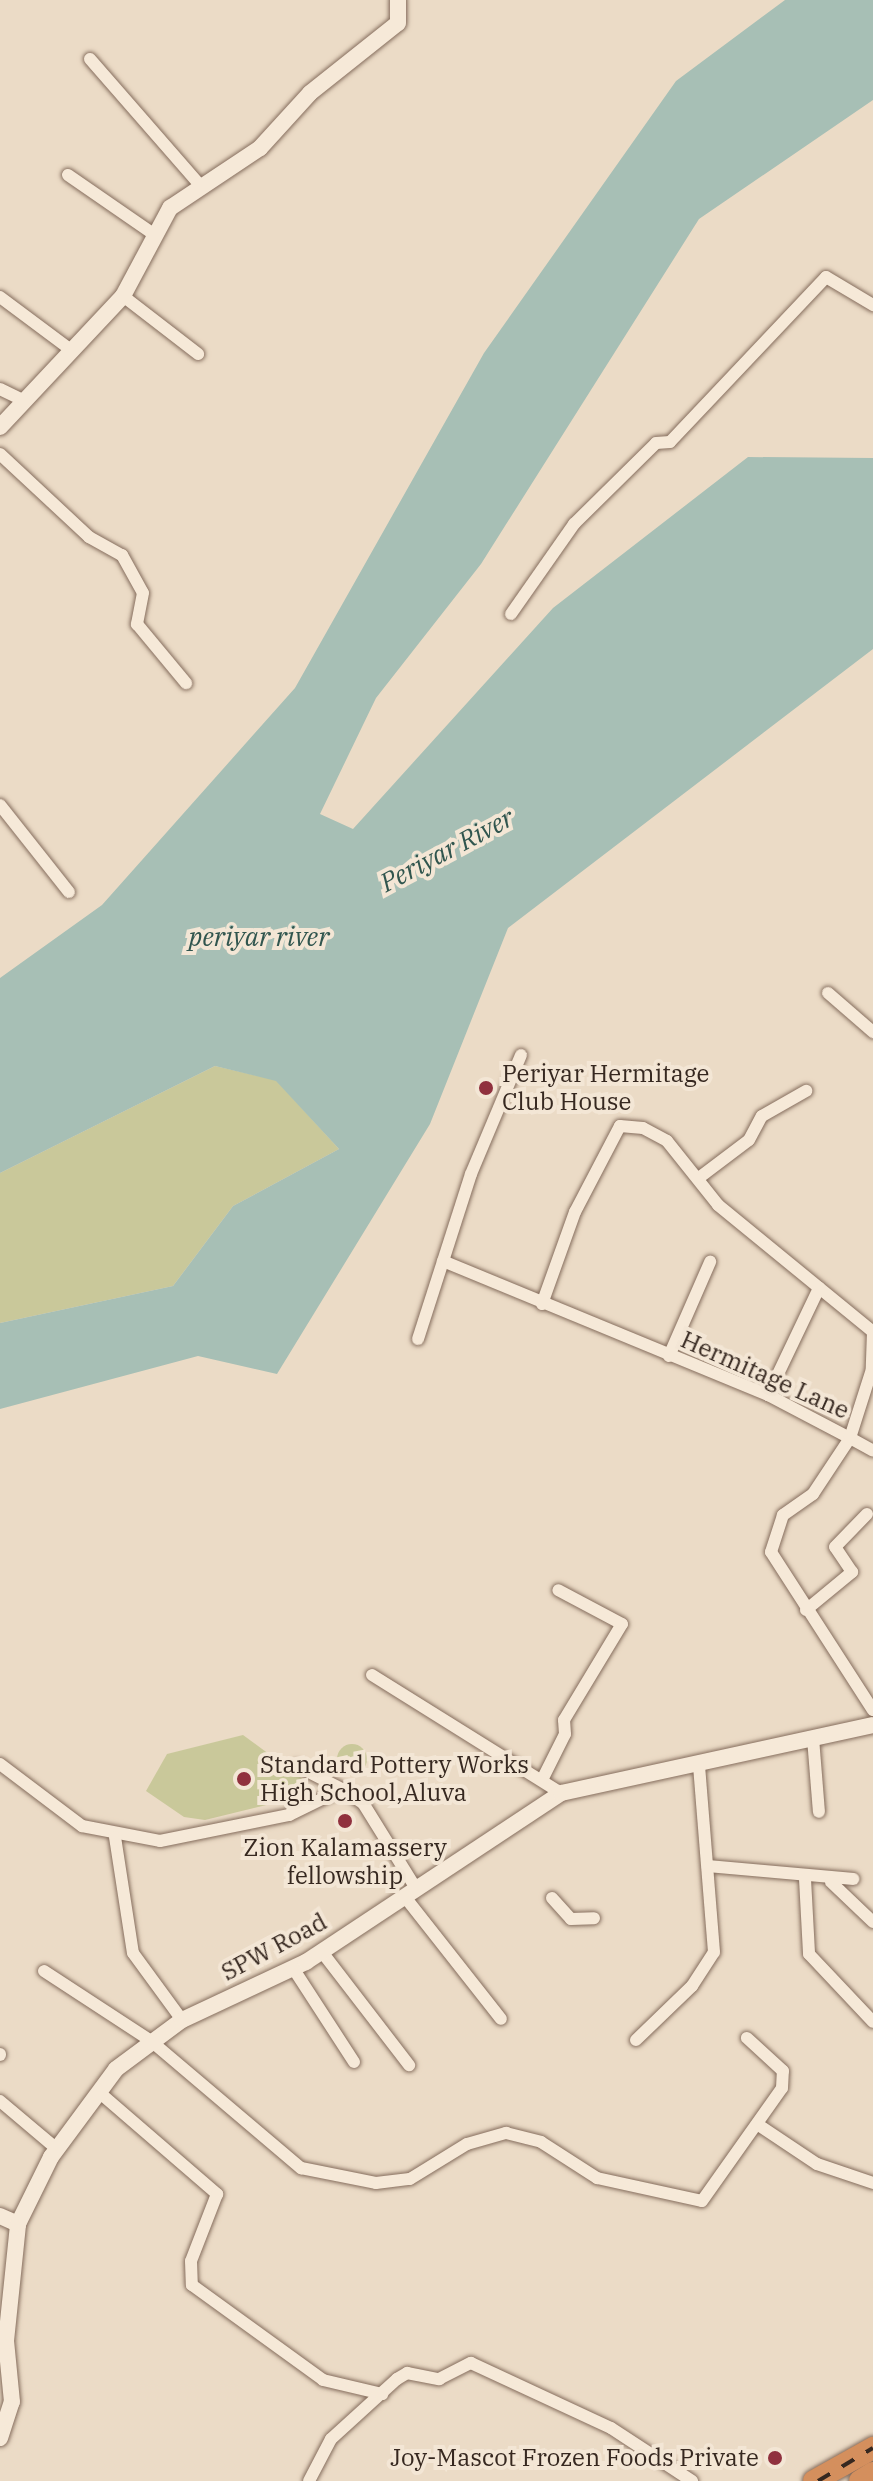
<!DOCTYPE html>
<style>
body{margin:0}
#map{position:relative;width:873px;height:2481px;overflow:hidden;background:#ebdbc6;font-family:"IBM Plex Serif",serif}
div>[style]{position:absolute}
.green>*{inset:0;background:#c9c89a}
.round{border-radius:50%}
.water>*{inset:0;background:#a7bfb5}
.roads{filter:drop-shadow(0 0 2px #856d5d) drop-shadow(0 0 2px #856d5d)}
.street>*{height:12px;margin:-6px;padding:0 6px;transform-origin:6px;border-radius:6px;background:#f6e9d8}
.secondary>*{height:16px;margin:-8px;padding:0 8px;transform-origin:8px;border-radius:8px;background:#f6e9d8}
.highway>*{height:22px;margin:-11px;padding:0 11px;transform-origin:11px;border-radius:11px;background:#d48f5d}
.rail>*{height:4px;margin-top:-2px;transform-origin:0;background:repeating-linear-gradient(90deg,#362820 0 14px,transparent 0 28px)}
.dots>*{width:22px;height:22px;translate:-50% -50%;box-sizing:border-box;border:4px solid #f3e6d5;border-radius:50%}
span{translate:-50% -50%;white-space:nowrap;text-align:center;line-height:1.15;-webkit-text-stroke:8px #f3e6d5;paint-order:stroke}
.poi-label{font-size:24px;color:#362820}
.left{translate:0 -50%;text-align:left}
.right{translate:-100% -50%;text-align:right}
.street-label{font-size:24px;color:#362820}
.water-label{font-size:26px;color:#30554e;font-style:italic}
</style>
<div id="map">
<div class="green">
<div style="clip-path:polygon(215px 1066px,276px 1080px,339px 1149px,233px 1206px,173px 1286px,0 1323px,0 1173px)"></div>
<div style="clip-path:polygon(243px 1735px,304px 1780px,295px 1798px,205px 1820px,184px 1817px,146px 1791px,167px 1754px)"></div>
<div class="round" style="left:337px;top:1744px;width:30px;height:30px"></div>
</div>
<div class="water">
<div style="clip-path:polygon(785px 0,873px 0,873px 100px,699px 219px,481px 564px,376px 698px,320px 814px,353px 829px,553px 608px,748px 457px,873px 458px,873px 649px,508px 928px,430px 1124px,277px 1374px,198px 1356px,0 1409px,0 1323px,173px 1286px,233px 1206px,339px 1149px,276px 1081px,215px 1066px,0 1173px,0 978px,102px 905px,295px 688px,484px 353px,676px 81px)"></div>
</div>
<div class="roads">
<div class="street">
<div style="left:90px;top:59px;width:167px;rotate:48.9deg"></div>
<div style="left:68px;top:175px;width:106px;rotate:34.6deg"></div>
<div style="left:123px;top:296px;width:95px;rotate:37.7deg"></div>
<div style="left:0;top:297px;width:89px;rotate:36.7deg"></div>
<div style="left:0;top:389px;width:25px;rotate:26deg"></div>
<div style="left:0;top:454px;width:122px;rotate:43deg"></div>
<div style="left:89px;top:537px;width:38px;rotate:29deg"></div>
<div style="left:122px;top:555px;width:43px;rotate:61.1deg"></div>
<div style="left:143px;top:593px;width:32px;rotate:101deg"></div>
<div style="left:137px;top:624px;width:77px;rotate:50.3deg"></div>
<div style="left:511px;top:614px;width:110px;rotate:-55deg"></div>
<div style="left:574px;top:524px;width:115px;rotate:-44.6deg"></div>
<div style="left:656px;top:443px;width:14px;rotate:-4deg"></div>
<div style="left:670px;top:442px;width:227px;rotate:-46.6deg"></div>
<div style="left:826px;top:277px;width:55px;rotate:30.8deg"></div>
<div style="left:0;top:805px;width:111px;rotate:51.6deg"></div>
<div style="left:828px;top:993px;width:60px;rotate:40.9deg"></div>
<div style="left:700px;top:1177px;width:61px;rotate:-37.1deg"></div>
<div style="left:749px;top:1140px;width:27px;rotate:-62deg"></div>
<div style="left:762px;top:1116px;width:51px;rotate:-29.6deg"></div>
<div style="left:443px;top:1261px;width:352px;rotate:22.4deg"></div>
<div style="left:768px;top:1395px;width:93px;rotate:27.7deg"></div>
<div style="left:850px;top:1438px;width:67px;rotate:123.5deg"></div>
<div style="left:813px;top:1494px;width:37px;rotate:145deg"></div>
<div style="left:783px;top:1515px;width:39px;rotate:108deg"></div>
<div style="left:771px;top:1552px;width:188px;rotate:57.2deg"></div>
<div style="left:542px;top:1304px;width:98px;rotate:-70.3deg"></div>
<div style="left:575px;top:1212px;width:97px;rotate:-62.4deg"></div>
<div style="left:620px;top:1126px;width:23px;rotate:5deg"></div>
<div style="left:643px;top:1128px;width:27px;rotate:28deg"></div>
<div style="left:667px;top:1141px;width:82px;rotate:51.4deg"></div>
<div style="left:718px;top:1205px;width:200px;rotate:39.3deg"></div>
<div style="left:873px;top:1332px;width:37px;rotate:92deg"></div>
<div style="left:872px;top:1369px;width:72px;rotate:107.7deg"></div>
<div style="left:850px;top:1438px;width:26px;rotate:29deg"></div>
<div style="left:418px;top:1339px;width:173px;rotate:-72.2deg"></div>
<div style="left:471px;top:1174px;width:129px;rotate:-67.2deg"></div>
<div style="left:669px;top:1356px;width:103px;rotate:-66.4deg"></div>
<div style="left:768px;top:1395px;width:119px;rotate:-64.5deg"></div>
<div style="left:806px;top:1610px;width:60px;rotate:-39.6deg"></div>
<div style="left:852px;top:1572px;width:30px;rotate:-124deg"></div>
<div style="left:835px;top:1547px;width:46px;rotate:-45.9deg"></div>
<div style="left:372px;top:1675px;width:223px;rotate:32deg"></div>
<div style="left:813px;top:1738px;width:74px;rotate:85.4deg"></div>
<div style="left:0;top:1764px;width:103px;rotate:37.1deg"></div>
<div style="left:82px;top:1826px;width:79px;rotate:10.9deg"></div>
<div style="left:160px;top:1841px;width:132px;rotate:-11.4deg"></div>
<div style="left:289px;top:1815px;width:59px;rotate:-26.1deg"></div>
<div style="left:342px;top:1789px;width:25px;rotate:34deg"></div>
<div style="left:363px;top:1803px;width:102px;rotate:58.2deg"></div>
<div style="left:297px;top:1766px;width:51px;rotate:27.1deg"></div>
<div style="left:542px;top:1780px;width:51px;rotate:-63.4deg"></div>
<div style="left:565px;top:1734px;width:14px;rotate:-94deg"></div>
<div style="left:564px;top:1720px;width:112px;rotate:-58.9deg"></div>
<div style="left:622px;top:1624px;width:72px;rotate:-152deg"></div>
<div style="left:115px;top:1837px;width:117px;rotate:81.2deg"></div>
<div style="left:133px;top:1953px;width:83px;rotate:53.8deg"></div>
<div style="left:708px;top:1866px;width:146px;rotate:5.1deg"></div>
<div style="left:805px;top:1879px;width:75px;rotate:86.9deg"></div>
<div style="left:809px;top:1954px;width:93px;rotate:46.7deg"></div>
<div style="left:831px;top:1882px;width:58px;rotate:43.6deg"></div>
<div style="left:405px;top:1897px;width:155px;rotate:51.8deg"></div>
<div style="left:552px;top:1898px;width:28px;rotate:48deg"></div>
<div style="left:571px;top:1919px;width:23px;rotate:-2deg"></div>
<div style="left:322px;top:1952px;width:143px;rotate:52.4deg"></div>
<div style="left:293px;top:1968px;width:112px;rotate:57deg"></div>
<div style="left:44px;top:1971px;width:128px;rotate:33.2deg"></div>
<div style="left:151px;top:2041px;width:197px;rotate:40.3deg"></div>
<div style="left:301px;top:2168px;width:76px;rotate:11.3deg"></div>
<div style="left:376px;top:2183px;width:34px;rotate:-7deg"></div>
<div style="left:410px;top:2179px;width:67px;rotate:-31.6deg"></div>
<div style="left:467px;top:2144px;width:41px;rotate:-15.8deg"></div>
<div style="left:506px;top:2133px;width:36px;rotate:14deg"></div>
<div style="left:541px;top:2142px;width:67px;rotate:32.7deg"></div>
<div style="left:597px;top:2178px;width:107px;rotate:12.4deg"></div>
<div style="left:702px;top:2201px;width:138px;rotate:-54.7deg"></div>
<div style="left:782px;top:2088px;width:17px;rotate:-87deg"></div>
<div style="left:783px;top:2071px;width:49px;rotate:-137.5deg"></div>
<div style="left:636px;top:2040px;width:78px;rotate:-44deg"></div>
<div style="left:692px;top:1986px;width:40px;rotate:-57.1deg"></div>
<div style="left:714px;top:1952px;width:189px;rotate:-94.6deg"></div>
<div style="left:0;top:2054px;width:1px;rotate:90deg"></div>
<div style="left:100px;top:2093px;width:155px;rotate:40.8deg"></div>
<div style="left:217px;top:2194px;width:72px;rotate:111.2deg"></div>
<div style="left:191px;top:2261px;width:24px;rotate:88deg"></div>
<div style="left:192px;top:2285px;width:162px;rotate:35.9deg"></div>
<div style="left:323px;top:2380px;width:61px;rotate:13.3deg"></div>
<div style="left:0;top:2101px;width:75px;rotate:40.1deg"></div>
<div style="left:757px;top:2124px;width:72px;rotate:33.7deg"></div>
<div style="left:817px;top:2164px;width:59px;rotate:18.7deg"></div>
<div style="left:309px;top:2481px;width:47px;rotate:-62.4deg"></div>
<div style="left:331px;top:2439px;width:89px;rotate:-42.3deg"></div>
<div style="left:397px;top:2379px;width:12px;rotate:-31deg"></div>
<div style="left:407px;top:2373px;width:33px;rotate:11deg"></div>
<div style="left:439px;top:2379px;width:36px;rotate:-27deg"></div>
<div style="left:471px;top:2363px;width:154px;rotate:24.9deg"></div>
<div style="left:611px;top:2428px;width:97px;rotate:33.2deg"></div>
</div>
<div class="secondary">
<div style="left:0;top:427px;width:180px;rotate:-46.8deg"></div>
<div style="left:123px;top:296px;width:100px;rotate:-61.9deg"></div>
<div style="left:170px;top:208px;width:108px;rotate:-33.7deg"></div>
<div style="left:260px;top:148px;width:74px;rotate:-47.7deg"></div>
<div style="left:310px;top:93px;width:112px;rotate:-38.5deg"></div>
<div style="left:398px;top:23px;width:23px;rotate:-90deg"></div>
<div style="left:0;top:2216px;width:20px;rotate:24deg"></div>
<div style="left:0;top:2438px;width:38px;rotate:-72deg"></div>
<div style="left:12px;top:2402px;width:61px;rotate:-95.6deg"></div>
<div style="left:6px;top:2341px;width:118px;rotate:-84.1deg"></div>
<div style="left:18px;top:2224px;width:75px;rotate:-63.8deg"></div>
<div style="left:51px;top:2157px;width:109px;rotate:-53.5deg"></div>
<div style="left:116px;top:2069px;width:82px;rotate:-36.6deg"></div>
<div style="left:182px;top:2020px;width:137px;rotate:-25.1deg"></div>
<div style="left:306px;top:1962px;width:306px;rotate:-33.5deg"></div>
<div style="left:561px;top:1793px;width:319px;rotate:-12.3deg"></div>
</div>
<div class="highway">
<div style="left:814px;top:2481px;width:68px;rotate:-29.2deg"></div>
<div style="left:860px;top:2481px;width:15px;rotate:-32deg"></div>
</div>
</div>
<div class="rail">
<div style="left:818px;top:2481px;width:64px;rotate:-31deg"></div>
</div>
<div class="dots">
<div style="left:486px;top:1088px;background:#90313e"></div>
<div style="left:244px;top:1779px;background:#90313e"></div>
<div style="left:345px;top:1821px;background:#90313e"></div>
<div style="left:775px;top:2458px;background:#90313e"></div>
</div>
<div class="poi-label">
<span class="left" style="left:502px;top:1088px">Periyar Hermitage<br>Club House</span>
<span class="left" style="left:260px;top:1779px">Standard Pottery Works<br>High School,Aluva</span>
<span style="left:345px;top:1862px">Zion Kalamassery<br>fellowship</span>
<span class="right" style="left:759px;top:2458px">Joy-Mascot Frozen Foods Private</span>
</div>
<div class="street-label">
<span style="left:765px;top:1375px;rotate:24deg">Hermitage Lane</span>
<span style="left:274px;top:1947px;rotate:-28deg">SPW Road</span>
</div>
<div class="water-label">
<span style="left:447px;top:850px;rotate:-28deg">Periyar River</span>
<span style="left:259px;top:937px">periyar river</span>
</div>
</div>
